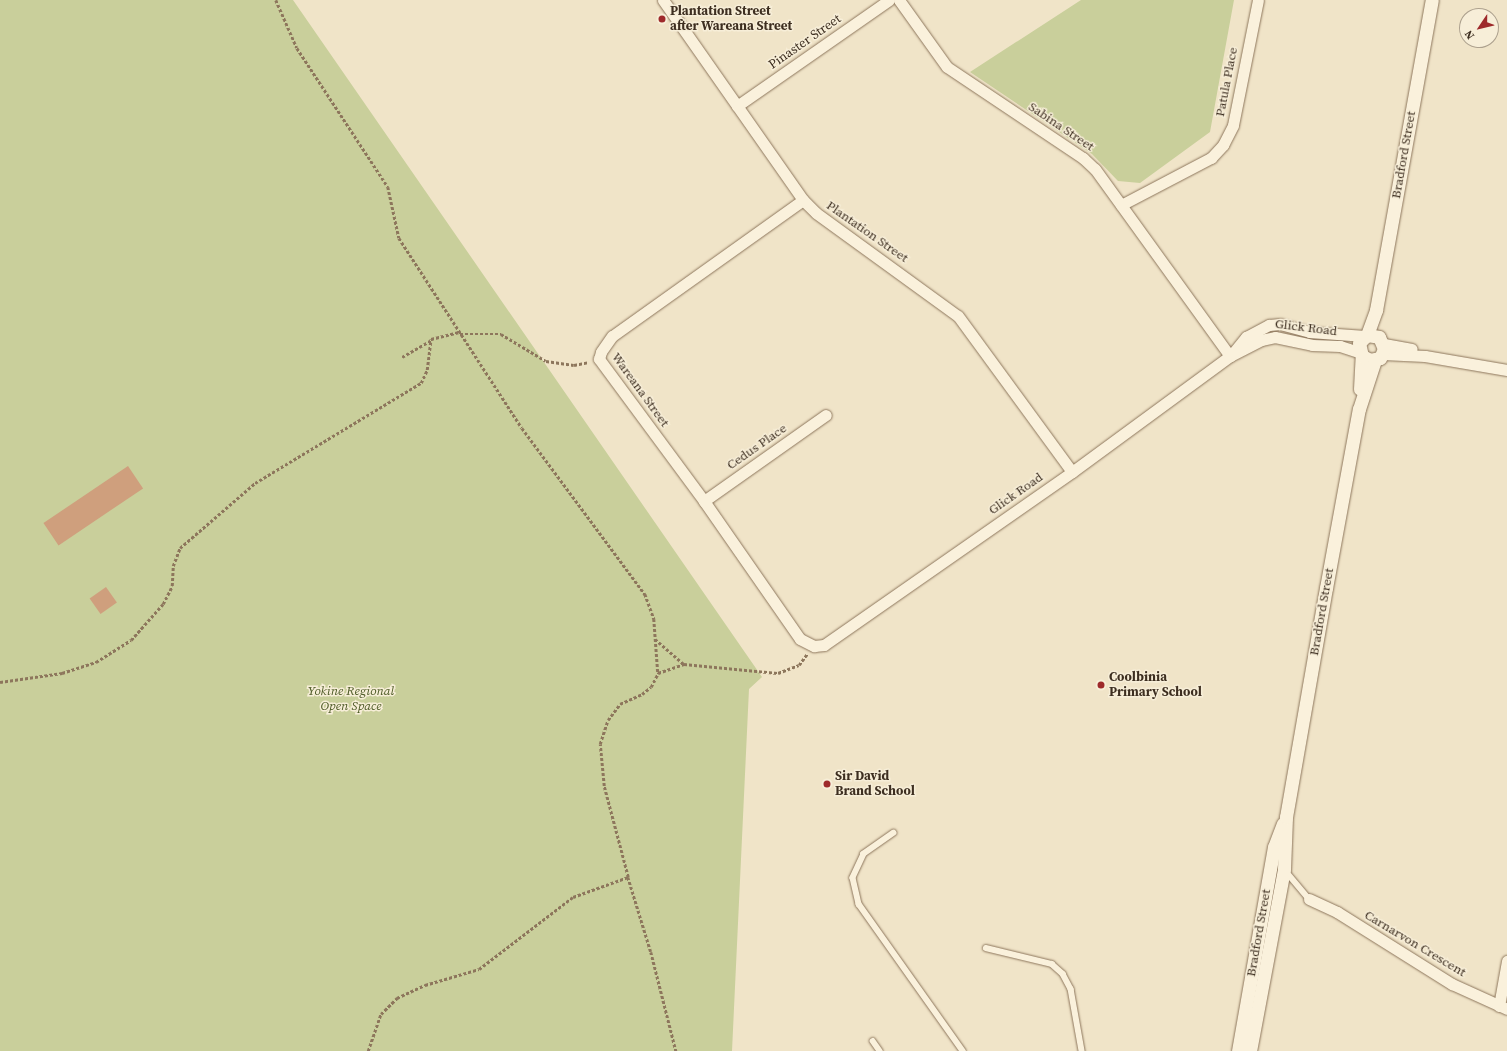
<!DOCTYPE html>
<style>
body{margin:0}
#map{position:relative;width:1507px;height:1051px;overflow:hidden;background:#f0e4c8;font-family:"Source Serif 4",serif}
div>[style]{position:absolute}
.green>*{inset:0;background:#c9cf9b}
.building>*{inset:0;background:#cf9f7d;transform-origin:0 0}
.path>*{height:2.5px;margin-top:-1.25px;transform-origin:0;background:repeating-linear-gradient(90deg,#8d765c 0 3px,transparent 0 5px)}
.roads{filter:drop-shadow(0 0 1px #8d765c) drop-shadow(0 0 1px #8d765c)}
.service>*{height:5.5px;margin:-2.75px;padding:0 2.75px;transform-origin:2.75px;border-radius:2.75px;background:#faf1dc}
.minor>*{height:11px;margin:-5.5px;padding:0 5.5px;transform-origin:5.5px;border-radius:5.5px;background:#faf1dc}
.tertiary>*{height:13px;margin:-6.5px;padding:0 6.5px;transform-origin:6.5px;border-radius:6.5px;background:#faf1dc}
.dots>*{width:11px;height:11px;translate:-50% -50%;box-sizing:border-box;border:2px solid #f7eed8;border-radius:50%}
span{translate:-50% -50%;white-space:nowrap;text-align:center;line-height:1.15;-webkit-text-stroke:3px #f7eed8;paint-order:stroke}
.poi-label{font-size:13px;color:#3d2e20;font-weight:700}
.left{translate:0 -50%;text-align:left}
.street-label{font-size:13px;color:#3d2e20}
.park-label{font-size:13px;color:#4d5a26;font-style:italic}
.north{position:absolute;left:1459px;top:8px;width:40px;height:40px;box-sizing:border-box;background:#f7eed8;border:1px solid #ada18e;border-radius:50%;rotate:235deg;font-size:11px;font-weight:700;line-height:16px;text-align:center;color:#3d2e20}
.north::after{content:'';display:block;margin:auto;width:14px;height:18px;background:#9e2a2b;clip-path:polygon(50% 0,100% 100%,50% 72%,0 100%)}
</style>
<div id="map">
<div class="green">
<div style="clip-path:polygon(0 0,293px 0,762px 677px,749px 689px,732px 1051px,0 1051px)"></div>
<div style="clip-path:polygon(1081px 0,1234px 0,1210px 132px,1140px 183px,1118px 181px,1092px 154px,970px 72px)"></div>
</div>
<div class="building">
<div style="left:128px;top:466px;width:27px;height:102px;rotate:56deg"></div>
<div style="left:106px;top:587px;width:19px;height:20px;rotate:55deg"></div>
</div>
<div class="path">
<div style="left:276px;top:0;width:52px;rotate:66.4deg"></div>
<div style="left:297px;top:48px;width:166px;rotate:56.8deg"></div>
<div style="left:388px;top:187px;width:52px;rotate:77.8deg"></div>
<div style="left:399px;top:238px;width:226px;rotate:57.1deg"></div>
<div style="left:522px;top:428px;width:207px;rotate:53.5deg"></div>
<div style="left:645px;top:594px;width:27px;rotate:70deg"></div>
<div style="left:654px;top:619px;width:54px;rotate:85.8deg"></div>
<div style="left:460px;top:334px;width:41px"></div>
<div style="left:501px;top:334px;width:52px;rotate:31deg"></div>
<div style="left:546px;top:361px;width:28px;rotate:8deg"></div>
<div style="left:574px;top:365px;width:15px;rotate:-11deg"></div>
<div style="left:402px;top:357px;width:34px;rotate:-30deg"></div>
<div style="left:655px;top:639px;width:38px;rotate:41deg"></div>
<div style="left:0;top:682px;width:63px;rotate:-8.3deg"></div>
<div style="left:62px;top:673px;width:36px;rotate:-18deg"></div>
<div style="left:96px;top:662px;width:41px;rotate:-32.2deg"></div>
<div style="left:131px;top:640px;width:48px;rotate:-48.4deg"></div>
<div style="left:163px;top:604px;width:20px;rotate:-63deg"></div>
<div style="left:172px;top:586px;width:20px;rotate:-87deg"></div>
<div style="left:173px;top:566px;width:19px;rotate:-69deg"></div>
<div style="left:180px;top:548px;width:99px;rotate:-40.9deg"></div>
<div style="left:255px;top:483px;width:194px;rotate:-31.1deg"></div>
<div style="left:421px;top:383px;width:14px;rotate:-65deg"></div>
<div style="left:427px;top:370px;width:31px;rotate:-83deg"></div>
<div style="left:431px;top:339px;width:29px;rotate:-14deg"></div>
<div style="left:628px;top:877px;width:78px;rotate:73deg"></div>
<div style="left:651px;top:952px;width:102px;rotate:75.8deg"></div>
<div style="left:368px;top:1051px;width:39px;rotate:-71deg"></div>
<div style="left:381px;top:1014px;width:23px;rotate:-45deg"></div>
<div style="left:397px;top:998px;width:31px;rotate:-25deg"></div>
<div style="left:425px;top:985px;width:56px;rotate:-16.5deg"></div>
<div style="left:479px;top:969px;width:118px;rotate:-37.5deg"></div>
<div style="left:573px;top:897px;width:59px;rotate:-20deg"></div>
<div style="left:628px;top:877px;width:94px;rotate:-104.8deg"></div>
<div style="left:604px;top:786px;width:42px;rotate:-95.4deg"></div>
<div style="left:600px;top:744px;width:25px;rotate:-72deg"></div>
<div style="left:608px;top:720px;width:20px;rotate:-53deg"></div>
<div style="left:620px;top:704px;width:24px;rotate:-24deg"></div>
<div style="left:642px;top:694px;width:11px;rotate:-38deg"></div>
<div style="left:651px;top:687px;width:16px;rotate:-63deg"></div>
<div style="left:658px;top:673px;width:28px;rotate:-19deg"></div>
<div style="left:684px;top:664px;width:94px;rotate:5.5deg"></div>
<div style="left:778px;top:673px;width:22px;rotate:-21deg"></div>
<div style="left:799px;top:665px;width:14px;rotate:-54deg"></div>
</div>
<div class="roads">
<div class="service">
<div style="left:894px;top:833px;width:37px;rotate:145deg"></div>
<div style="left:864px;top:854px;width:26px;rotate:115deg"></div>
<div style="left:853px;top:878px;width:27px;rotate:77deg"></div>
<div style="left:859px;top:904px;width:180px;rotate:54.7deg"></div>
<div style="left:1284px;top:869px;width:39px;rotate:50deg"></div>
<div style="left:986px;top:948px;width:68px;rotate:13.6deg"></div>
<div style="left:1052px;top:964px;width:15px;rotate:42deg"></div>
<div style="left:1063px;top:974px;width:17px;rotate:62deg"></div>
<div style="left:1071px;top:989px;width:63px;rotate:79.9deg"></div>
<div style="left:873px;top:1041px;width:12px;rotate:55deg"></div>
</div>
<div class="minor">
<div style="left:663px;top:0;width:244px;rotate:55deg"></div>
<div style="left:803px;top:200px;width:18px;rotate:45deg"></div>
<div style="left:816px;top:213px;width:175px;rotate:36deg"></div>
<div style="left:958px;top:316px;width:193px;rotate:53.8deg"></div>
<div style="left:899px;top:0;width:82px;rotate:54.4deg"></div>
<div style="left:947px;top:67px;width:164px;rotate:33.8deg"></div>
<div style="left:1083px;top:158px;width:16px;rotate:43deg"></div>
<div style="left:1095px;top:169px;width:231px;rotate:54.2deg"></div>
<div style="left:737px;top:106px;width:185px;rotate:-34.9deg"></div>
<div style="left:803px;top:200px;width:234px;rotate:144.5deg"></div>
<div style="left:612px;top:336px;width:19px;rotate:125deg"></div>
<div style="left:601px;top:352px;width:7px;rotate:106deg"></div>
<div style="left:599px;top:359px;width:177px;rotate:53.5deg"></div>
<div style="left:704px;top:501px;width:168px;rotate:55.2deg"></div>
<div style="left:800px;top:639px;width:16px;rotate:27deg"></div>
<div style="left:814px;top:646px;width:10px;rotate:-6deg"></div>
<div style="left:824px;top:645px;width:302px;rotate:-34.9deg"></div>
<div style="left:1072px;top:472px;width:196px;rotate:-36.3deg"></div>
<div style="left:1230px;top:356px;width:35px;rotate:-27deg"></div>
<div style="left:1261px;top:340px;width:14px;rotate:-12deg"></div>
<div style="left:1275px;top:337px;width:38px;rotate:12deg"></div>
<div style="left:1312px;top:345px;width:28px;rotate:2deg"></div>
<div style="left:1340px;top:346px;width:20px;rotate:18deg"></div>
<div style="left:1121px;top:205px;width:102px;rotate:-27.6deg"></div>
<div style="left:1211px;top:158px;width:18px;rotate:-47deg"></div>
<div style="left:1223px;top:145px;width:22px;rotate:-63deg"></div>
<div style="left:1233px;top:125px;width:127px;rotate:-78.7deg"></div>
<div style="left:1384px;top:344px;width:28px;rotate:10deg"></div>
<div style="left:1233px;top:353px;width:21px;rotate:-51deg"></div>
<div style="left:1246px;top:337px;width:26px;rotate:-28deg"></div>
<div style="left:1269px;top:325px;width:11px;rotate:-5deg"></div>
<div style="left:1280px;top:324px;width:30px;rotate:15deg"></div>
<div style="left:1309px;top:332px;width:56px;rotate:4.1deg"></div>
<div style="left:1383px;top:354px;width:42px;rotate:2.7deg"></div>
<div style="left:1425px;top:356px;width:83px;rotate:9.7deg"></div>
<div style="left:704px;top:501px;width:149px;rotate:-35.2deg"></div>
<div style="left:1309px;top:899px;width:31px;rotate:25deg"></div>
<div style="left:1337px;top:912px;width:136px;rotate:32.1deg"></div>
<div style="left:1452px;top:984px;width:60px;rotate:24.4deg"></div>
<div style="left:1499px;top:1006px;width:46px;rotate:-79.9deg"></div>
</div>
<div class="tertiary">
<div style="left:1367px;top:335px;width:27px;rotate:-70deg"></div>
<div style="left:1376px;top:310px;width:315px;rotate:-79.8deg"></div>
<div style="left:1360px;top:389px;width:33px;rotate:-87deg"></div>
<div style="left:1362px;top:356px;width:13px;rotate:-103deg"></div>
<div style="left:1359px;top:343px;width:11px;rotate:-45deg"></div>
<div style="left:1367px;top:335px;width:12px;rotate:9deg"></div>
<div style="left:1379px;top:337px;width:13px;rotate:67deg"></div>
<div style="left:1384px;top:349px;width:10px;rotate:114deg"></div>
<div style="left:1380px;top:358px;width:10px;rotate:169deg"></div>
<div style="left:1370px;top:360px;width:9px;rotate:-153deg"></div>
<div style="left:1238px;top:1051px;width:207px;rotate:-80deg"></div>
<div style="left:1274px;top:847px;width:25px;rotate:-69deg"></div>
<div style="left:1250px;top:1051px;width:185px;rotate:-79.4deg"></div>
<div style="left:1284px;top:869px;width:52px;rotate:-87.8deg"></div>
<div style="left:1286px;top:817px;width:232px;rotate:-80.1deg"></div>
<div style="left:1326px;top:588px;width:182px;rotate:-79.6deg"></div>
<div style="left:1359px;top:409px;width:52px;rotate:-71.9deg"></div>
</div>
</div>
<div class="dots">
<div style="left:662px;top:19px;background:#9e2a2b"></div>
<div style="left:1101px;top:685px;background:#9e2a2b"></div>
<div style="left:827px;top:784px;background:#9e2a2b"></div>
</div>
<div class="poi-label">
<span class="left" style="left:670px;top:19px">Plantation Street<br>after Wareana Street</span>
<span class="left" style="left:1109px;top:685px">Coolbinia<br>Primary School</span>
<span class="left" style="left:835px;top:784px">Sir David<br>Brand School</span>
</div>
<div class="street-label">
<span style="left:805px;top:42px;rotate:-35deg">Pinaster Street</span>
<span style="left:1227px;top:82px;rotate:-79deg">Patula Place</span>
<span style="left:1061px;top:127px;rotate:34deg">Sabina Street</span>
<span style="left:1404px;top:155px;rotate:-80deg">Bradford Street</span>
<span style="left:867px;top:232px;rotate:35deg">Plantation Street</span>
<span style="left:1306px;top:328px;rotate:7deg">Glick Road</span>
<span style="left:640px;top:390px;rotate:54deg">Wareana Street</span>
<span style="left:757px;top:447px;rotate:-35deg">Cedus Place</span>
<span style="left:1016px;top:494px;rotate:-35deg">Glick Road</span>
<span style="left:1322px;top:612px;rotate:-80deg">Bradford Street</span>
<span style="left:1259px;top:933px;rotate:-80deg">Bradford Street</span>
<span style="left:1415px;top:944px;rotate:31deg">Carnarvon Crescent</span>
</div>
<div class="park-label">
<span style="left:351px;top:699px">Yokine Regional<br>Open Space</span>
</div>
<div class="north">N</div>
</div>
